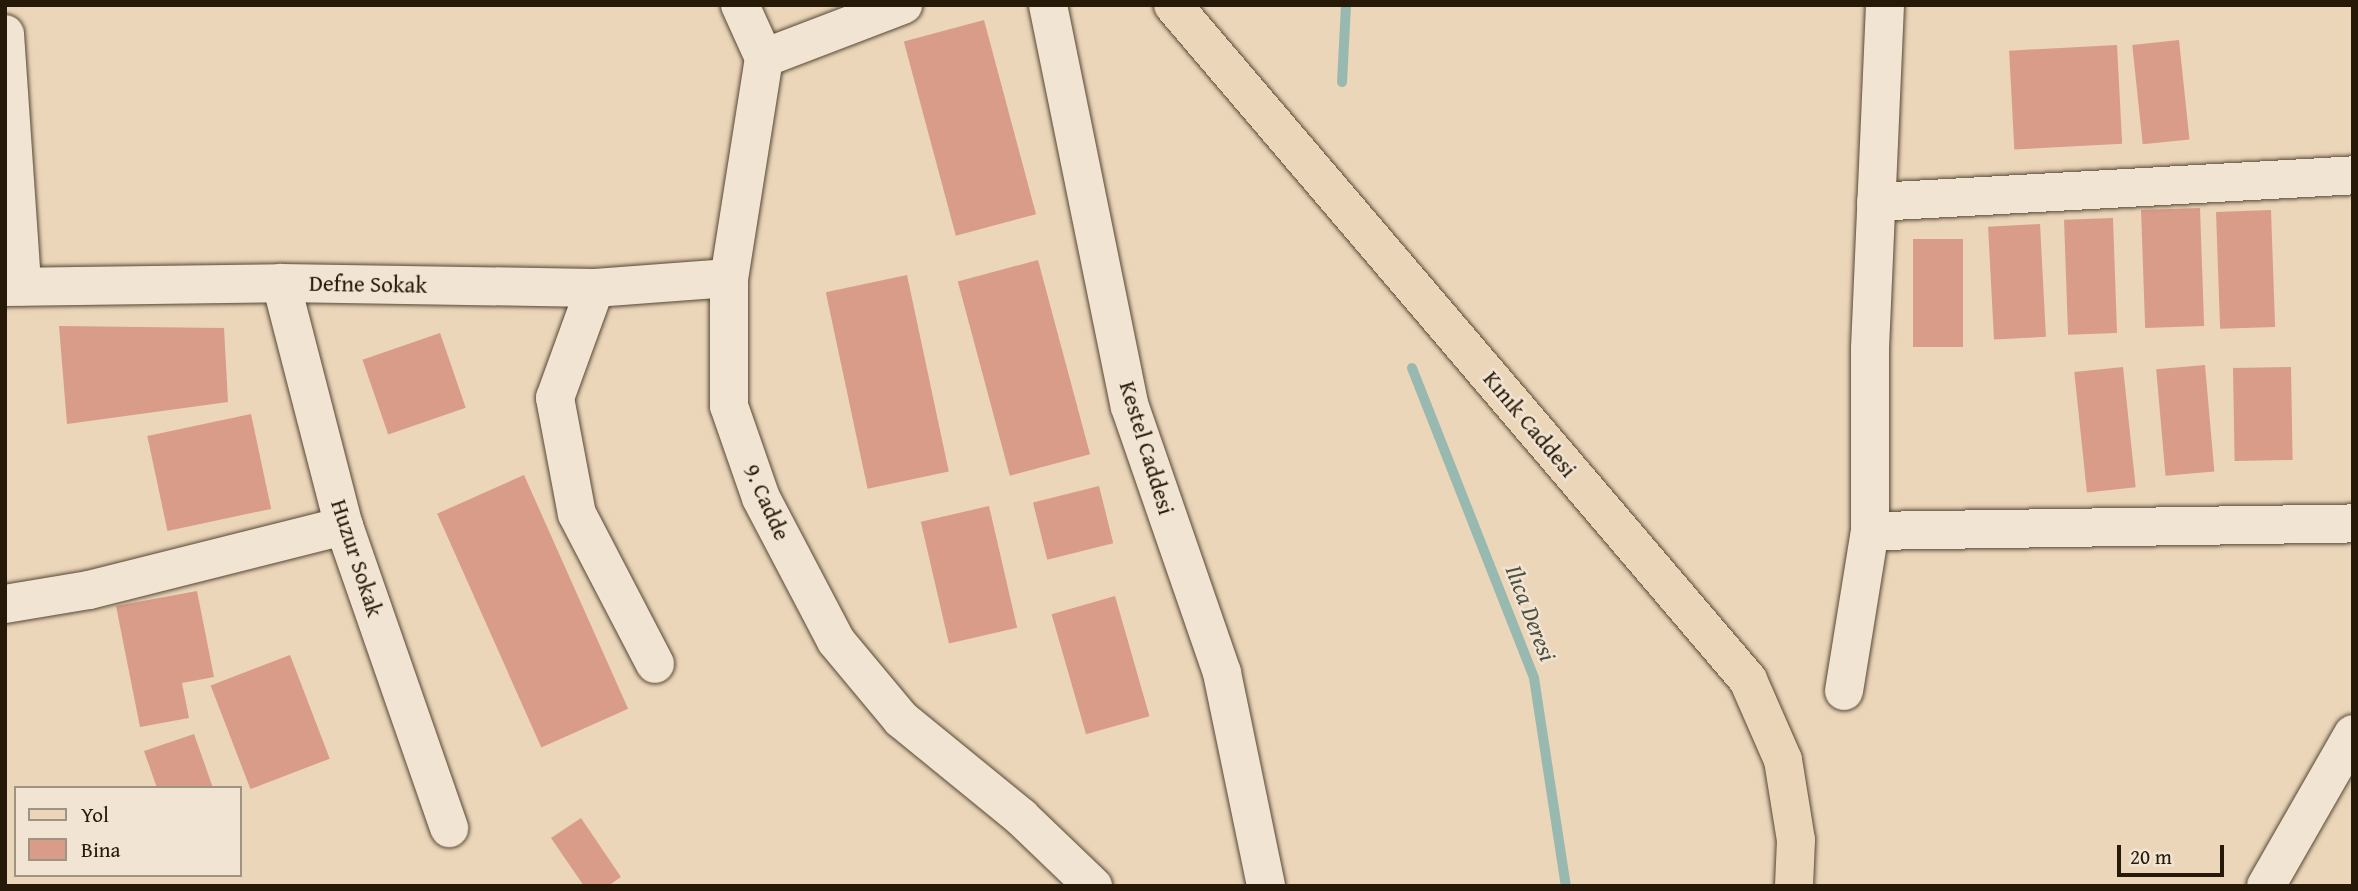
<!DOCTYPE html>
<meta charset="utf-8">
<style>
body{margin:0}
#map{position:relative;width:2358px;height:891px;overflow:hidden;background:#ebd6ba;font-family:"Gentium Book Plus",serif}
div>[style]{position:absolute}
.stream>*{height:10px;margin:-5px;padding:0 5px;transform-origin:5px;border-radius:5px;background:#98b9b0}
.building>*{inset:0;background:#d89c89;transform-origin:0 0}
.roads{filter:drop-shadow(0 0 2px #574834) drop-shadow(0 0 2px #574834)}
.minor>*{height:38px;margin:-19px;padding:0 19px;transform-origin:19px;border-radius:19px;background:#f2e4d2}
.major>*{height:38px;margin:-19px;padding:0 19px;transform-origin:19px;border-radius:19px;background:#ebd6ba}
span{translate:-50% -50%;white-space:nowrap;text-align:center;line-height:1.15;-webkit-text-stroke:5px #f2e4d2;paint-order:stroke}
.street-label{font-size:23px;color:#261907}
.water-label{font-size:24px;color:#4e5142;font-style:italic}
.frame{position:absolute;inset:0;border:7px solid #261907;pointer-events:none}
.legend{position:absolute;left:14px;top:786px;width:228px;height:91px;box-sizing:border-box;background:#f2e4d2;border:2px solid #a09381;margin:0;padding:9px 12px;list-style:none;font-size:21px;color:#261907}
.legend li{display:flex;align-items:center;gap:14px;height:35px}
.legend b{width:35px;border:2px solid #a09381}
.scale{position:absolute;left:2117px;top:845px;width:107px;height:32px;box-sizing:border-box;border:4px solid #261907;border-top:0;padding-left:9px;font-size:21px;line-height:24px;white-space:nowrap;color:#261907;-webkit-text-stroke:5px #f2e4d2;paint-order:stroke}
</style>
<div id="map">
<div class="stream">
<div style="left:1342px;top:82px;width:77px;rotate:-87deg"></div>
<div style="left:1412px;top:368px;width:333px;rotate:68.5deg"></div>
<div style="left:1534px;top:678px;width:210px;rotate:81.3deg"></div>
</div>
<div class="building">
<div style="left:984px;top:20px;width:201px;height:83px;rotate:75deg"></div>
<div style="left:2179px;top:40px;width:100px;height:47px;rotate:84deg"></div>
<div style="left:2117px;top:45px;width:99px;height:108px;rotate:87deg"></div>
<div style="left:2200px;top:208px;width:118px;height:59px;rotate:88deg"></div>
<div style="left:2271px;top:210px;width:117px;height:55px;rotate:88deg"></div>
<div style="left:2113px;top:218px;width:115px;height:49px;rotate:88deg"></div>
<div style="left:2040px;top:224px;width:113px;height:52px;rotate:87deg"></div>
<div style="left:1913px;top:239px;width:50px;height:108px"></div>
<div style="left:1038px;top:260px;width:201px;height:83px;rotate:75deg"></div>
<div style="left:907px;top:275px;width:201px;height:83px;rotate:78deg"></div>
<div style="clip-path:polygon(59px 326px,224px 328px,228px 402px,67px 424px)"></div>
<div style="left:440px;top:333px;width:79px;height:82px;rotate:71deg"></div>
<div style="left:2205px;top:365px;width:107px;height:49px;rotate:85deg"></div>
<div style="left:2123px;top:367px;width:121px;height:49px;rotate:84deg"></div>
<div style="left:2291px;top:367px;width:93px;height:58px;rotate:89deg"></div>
<div style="left:251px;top:414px;width:97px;height:106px;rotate:78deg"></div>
<div style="left:524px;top:475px;width:256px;height:95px;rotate:66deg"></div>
<div style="left:1099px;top:486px;width:59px;height:68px;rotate:76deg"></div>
<div style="left:989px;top:506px;width:125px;height:70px;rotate:77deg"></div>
<div style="clip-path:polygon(197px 591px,214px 677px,182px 683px,189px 718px,140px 727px,116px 606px)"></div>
<div style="left:1115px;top:596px;width:125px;height:66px;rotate:74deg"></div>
<div style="left:290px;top:655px;width:111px;height:85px;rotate:69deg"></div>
<div style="clip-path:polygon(194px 734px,213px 788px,157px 788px,144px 751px)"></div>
<div style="clip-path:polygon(581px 818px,621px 877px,608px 886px,584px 886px,551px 838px)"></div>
</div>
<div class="roads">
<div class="minor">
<div style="left:740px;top:5px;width:58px;rotate:65.6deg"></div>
<div style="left:764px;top:58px;width:223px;rotate:99deg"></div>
<div style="left:729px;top:278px;width:128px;rotate:90deg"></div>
<div style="left:729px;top:406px;width:97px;rotate:70.8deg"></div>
<div style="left:761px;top:498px;width:161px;rotate:62.3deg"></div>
<div style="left:836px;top:641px;width:102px;rotate:50.2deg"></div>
<div style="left:901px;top:719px;width:155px;rotate:39.2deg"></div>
<div style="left:1021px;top:817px;width:100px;rotate:43.8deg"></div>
<div style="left:1048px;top:5px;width:410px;rotate:78.5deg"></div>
<div style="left:1130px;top:407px;width:281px;rotate:70.9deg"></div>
<div style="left:1222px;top:673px;width:217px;rotate:78.3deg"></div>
<div style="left:1885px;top:5px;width:344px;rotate:92.5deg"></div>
<div style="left:1870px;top:349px;width:182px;rotate:90deg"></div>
<div style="left:1870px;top:531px;width:483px;rotate:-0.9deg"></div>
<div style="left:5px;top:34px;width:253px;rotate:86.1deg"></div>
<div style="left:764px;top:58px;width:149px;rotate:-20.9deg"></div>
<div style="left:1876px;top:202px;width:478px;rotate:-3.2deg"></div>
<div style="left:281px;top:283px;width:251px;rotate:75.5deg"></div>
<div style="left:344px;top:526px;width:320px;rotate:70.8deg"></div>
<div style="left:5px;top:287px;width:276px;rotate:-0.8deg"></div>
<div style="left:281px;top:283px;width:314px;rotate:0.9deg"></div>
<div style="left:595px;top:288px;width:134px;rotate:-4.3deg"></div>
<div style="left:595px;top:288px;width:117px;rotate:110deg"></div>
<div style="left:555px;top:398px;width:118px;rotate:79.3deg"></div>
<div style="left:577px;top:514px;width:169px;rotate:62.5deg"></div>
<div style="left:5px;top:604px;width:85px;rotate:-9.5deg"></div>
<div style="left:89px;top:590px;width:263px;rotate:-14.1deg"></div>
<div style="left:1844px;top:691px;width:162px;rotate:-80.8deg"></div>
<div style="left:2266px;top:886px;width:175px;rotate:-60.2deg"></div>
</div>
<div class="major">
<div style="left:1173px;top:5px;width:887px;rotate:49.57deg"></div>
<div style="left:1748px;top:680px;width:87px;rotate:66.4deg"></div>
<div style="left:1783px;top:760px;width:81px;rotate:80.8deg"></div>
<div style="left:1796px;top:840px;width:46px;rotate:92.5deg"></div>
</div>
</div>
<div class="street-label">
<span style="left:368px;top:284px;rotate:1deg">Defne Sokak</span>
<span style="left:1530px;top:424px;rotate:50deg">Kınık Caddesi</span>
<span style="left:1147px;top:448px;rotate:73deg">Kestel Caddesi</span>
<span style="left:767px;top:502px;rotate:66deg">9. Cadde</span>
<span style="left:357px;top:558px;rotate:72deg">Huzur Sokak</span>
</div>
<div class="water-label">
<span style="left:1531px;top:613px;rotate:69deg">Ilıca Deresi</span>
</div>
<div class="frame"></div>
<ul class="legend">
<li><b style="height:9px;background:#ebd6ba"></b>Yol</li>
<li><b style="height:19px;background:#d89c89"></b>Bina</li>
</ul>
<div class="scale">20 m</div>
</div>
